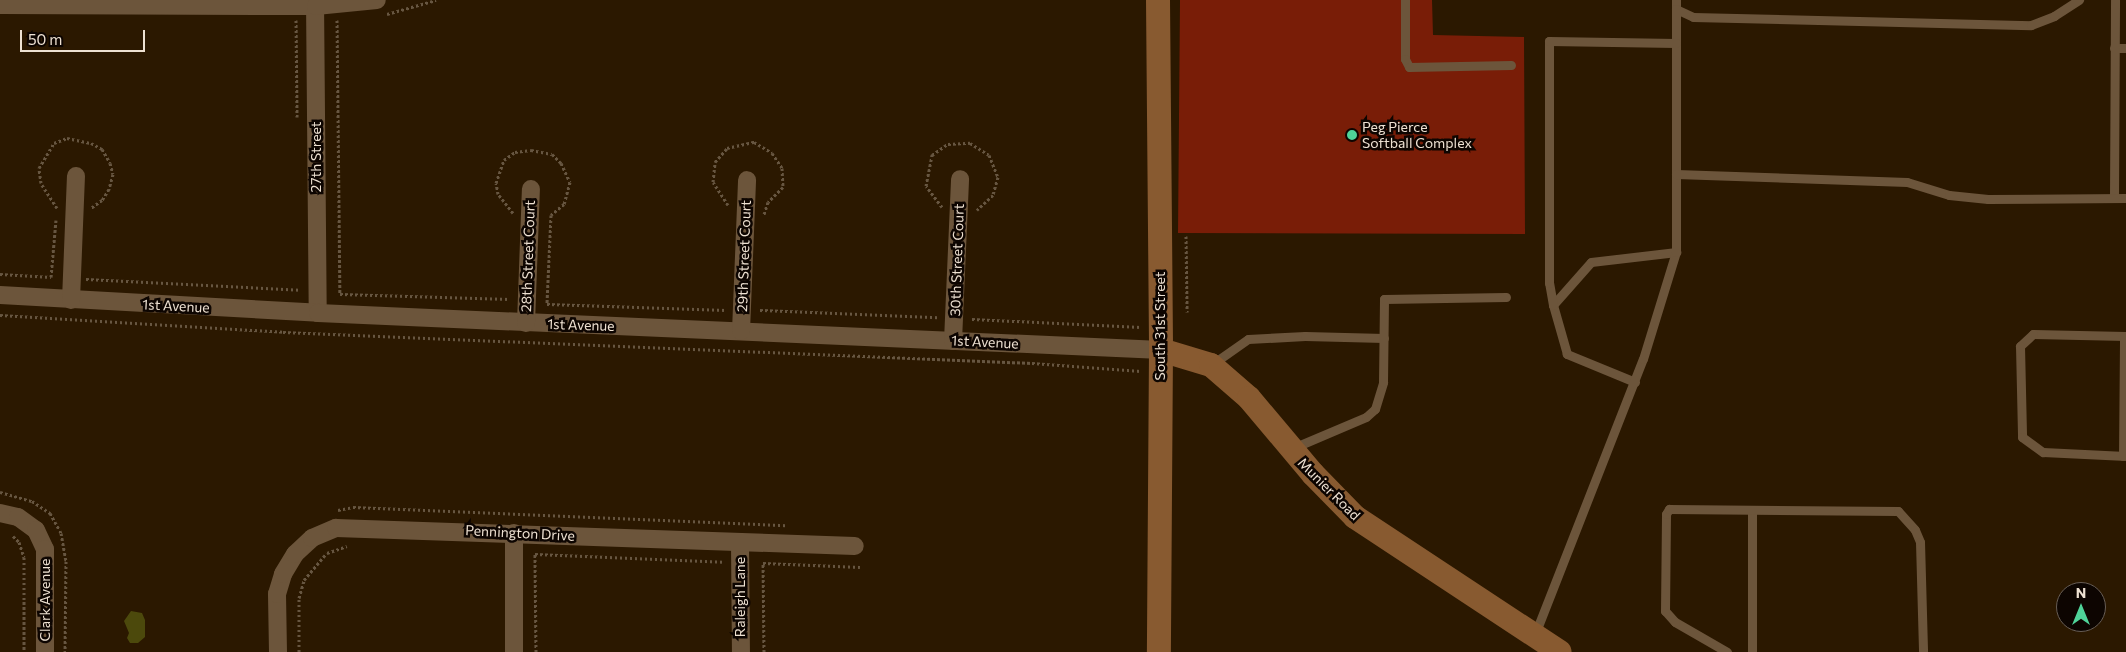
<!DOCTYPE html>
<style>
body{margin:0}
#map{position:relative;width:2126px;height:652px;overflow:hidden;background:#2b1800;font-family:Commissioner,sans-serif}
div>[style]{position:absolute}
.green>*{inset:0;background:#791d07}
.water>*{inset:0;background:#4c490c}
.path>*{height:3px;margin-top:-1.5px;transform-origin:0;background:repeating-linear-gradient(90deg,#675641 0 2.5px,transparent 0 5px)}
.lane>*{height:9px;margin:-4.5px;padding:0 4.5px;transform-origin:4.5px;border-radius:4.5px;background:#6c553b}
.street>*{height:18px;margin:-9px;padding:0 9px;transform-origin:9px;border-radius:9px;background:#6c553b}
.secondary>*{height:24px;margin:-12px;padding:0 12px;transform-origin:12px;border-radius:12px;background:#885a30}
.dots>*{width:14px;height:14px;translate:-50% -50%;box-sizing:border-box;border:2px solid #0d0501;border-radius:50%}
span{translate:-50% -50%;white-space:nowrap;text-align:center;line-height:1.15;-webkit-text-stroke:5px #0d0501;paint-order:stroke}
.poi-label{font-size:14px;color:#eee1d2}
.left{translate:0 -50%;text-align:left}
.street-label{font-size:14px;color:#eee1d2}
.north{position:absolute;left:2056px;top:582px;width:50px;height:50px;box-sizing:border-box;background:#0d0501;border:1px solid #675d55;border-radius:50%;rotate:0deg;font-size:14px;font-weight:700;line-height:20px;text-align:center;color:#eee1d2}
.north::after{content:'';display:block;margin:auto;width:18px;height:22px;background:#4fd399;clip-path:polygon(50% 0,100% 100%,50% 72%,0 100%)}
.scale{position:absolute;left:20px;top:30px;width:125px;height:22px;box-sizing:border-box;border:2px solid #eee1d2;border-top:0;padding-left:6px;font-size:15px;line-height:18px;white-space:nowrap;color:#eee1d2;-webkit-text-stroke:4px #0d0501;paint-order:stroke}
</style>
<div id="map">
<div class="green">
<div style="clip-path:polygon(1180px 0,1432px 0,1433px 35px,1524px 37px,1525px 234px,1178px 233px)"></div>
</div>
<div class="water">
<div style="clip-path:polygon(131px 611px,142px 613px,145px 620px,145px 637px,138px 643px,130px 643px,127px 638px,129px 633px,124px 621px)"></div>
</div>
<div class="path">
<div style="left:387px;top:14px;width:51px;rotate:-15.9deg"></div>
<div style="left:296px;top:20px;width:97px;rotate:89.4deg"></div>
<div style="left:337px;top:20px;width:274px;rotate:89.4deg"></div>
<div style="left:340px;top:294px;width:170px;rotate:1.7deg"></div>
<div style="left:728px;top:205px;width:27px;rotate:-123deg"></div>
<div style="left:713px;top:182px;width:20px;rotate:-84deg"></div>
<div style="left:715px;top:162px;width:18px;rotate:-49deg"></div>
<div style="left:727px;top:148px;width:28px;rotate:-13deg"></div>
<div style="left:754px;top:142px;width:21px;rotate:31deg"></div>
<div style="left:772px;top:153px;width:18px;rotate:56deg"></div>
<div style="left:782px;top:168px;width:19px;rotate:87deg"></div>
<div style="left:783px;top:187px;width:21px;rotate:135deg"></div>
<div style="left:768px;top:202px;width:13px;rotate:108deg"></div>
<div style="left:942px;top:207px;width:26px;rotate:-127deg"></div>
<div style="left:926px;top:186px;width:32px;rotate:-79deg"></div>
<div style="left:932px;top:155px;width:19px;rotate:-35deg"></div>
<div style="left:948px;top:144px;width:22px;rotate:-3deg"></div>
<div style="left:970px;top:143px;width:22px;rotate:32deg"></div>
<div style="left:989px;top:155px;width:24px;rotate:68deg"></div>
<div style="left:998px;top:177px;width:19px;rotate:106deg"></div>
<div style="left:993px;top:195px;width:22px;rotate:137deg"></div>
<div style="left:57px;top:208px;width:30px;rotate:-123deg"></div>
<div style="left:41px;top:183px;width:15px;rotate:-98deg"></div>
<div style="left:39px;top:168px;width:29px;rotate:-59deg"></div>
<div style="left:54px;top:143px;width:14px;rotate:-21deg"></div>
<div style="left:67px;top:138px;width:25px;rotate:12deg"></div>
<div style="left:91px;top:143px;width:13px;rotate:29deg"></div>
<div style="left:102px;top:149px;width:16px;rotate:60deg"></div>
<div style="left:110px;top:163px;width:11px;rotate:75deg"></div>
<div style="left:113px;top:174px;width:16px;rotate:105deg"></div>
<div style="left:109px;top:189px;width:13px;rotate:122deg"></div>
<div style="left:102px;top:200px;width:14px;rotate:144deg"></div>
<div style="left:513px;top:213px;width:24px;rotate:-128deg"></div>
<div style="left:498px;top:194px;width:11px;rotate:-100deg"></div>
<div style="left:496px;top:183px;width:24px;rotate:-71deg"></div>
<div style="left:504px;top:160px;width:14px;rotate:-36deg"></div>
<div style="left:515px;top:152px;width:16px;rotate:-7deg"></div>
<div style="left:531px;top:150px;width:21px;rotate:11deg"></div>
<div style="left:552px;top:154px;width:13px;rotate:45deg"></div>
<div style="left:561px;top:163px;width:21px;rotate:65deg"></div>
<div style="left:570px;top:182px;width:23px;rotate:105deg"></div>
<div style="left:564px;top:204px;width:17px;rotate:140deg"></div>
<div style="left:551px;top:215px;width:89px;rotate:92.6deg"></div>
<div style="left:547px;top:304px;width:179px;rotate:1.9deg"></div>
<div style="left:1186px;top:236px;width:76px;rotate:89.2deg"></div>
<div style="left:0;top:274px;width:51px;rotate:3.4deg"></div>
<div style="left:51px;top:277px;width:57px;rotate:-85deg"></div>
<div style="left:86px;top:279px;width:214px;rotate:2.9deg"></div>
<div style="left:760px;top:310px;width:178px;rotate:2.3deg"></div>
<div style="left:0;top:315px;width:284px;rotate:3.4deg"></div>
<div style="left:283px;top:332px;width:750px;rotate:2.37deg"></div>
<div style="left:1032px;top:363px;width:109px;rotate:4.2deg"></div>
<div style="left:972px;top:319px;width:169px;rotate:2.7deg"></div>
<div style="left:0;top:492px;width:33px;rotate:16deg"></div>
<div style="left:32px;top:501px;width:22px;rotate:34deg"></div>
<div style="left:50px;top:513px;width:23px;rotate:61deg"></div>
<div style="left:61px;top:533px;width:28px;rotate:80deg"></div>
<div style="left:66px;top:561px;width:91px;rotate:90.6deg"></div>
<div style="left:338px;top:510px;width:15px;rotate:-11deg"></div>
<div style="left:353px;top:507px;width:433px;rotate:2.4deg"></div>
<div style="left:13px;top:536px;width:8px;rotate:45deg"></div>
<div style="left:19px;top:542px;width:16px;rotate:72deg"></div>
<div style="left:24px;top:557px;width:95px;rotate:90deg"></div>
<div style="left:299px;top:652px;width:54px;rotate:-90deg"></div>
<div style="left:299px;top:598px;width:19px;rotate:-74deg"></div>
<div style="left:304px;top:580px;width:35px;rotate:-50deg"></div>
<div style="left:327px;top:553px;width:21px;rotate:-19deg"></div>
<div style="left:536px;top:652px;width:98px;rotate:-90.6deg"></div>
<div style="left:535px;top:554px;width:188px;rotate:2.4deg"></div>
<div style="left:764px;top:652px;width:89px;rotate:-90.6deg"></div>
<div style="left:763px;top:563px;width:97px;rotate:2.4deg"></div>
</div>
<div class="lane">
<div style="left:1405px;top:0;width:59px;rotate:90deg"></div>
<div style="left:1405px;top:59px;width:9px;rotate:63deg"></div>
<div style="left:1409px;top:67px;width:102px;rotate:-1.1deg"></div>
<div style="left:1676px;top:0;width:9px;rotate:90deg"></div>
<div style="left:1676px;top:9px;width:19px;rotate:25deg"></div>
<div style="left:1693px;top:17px;width:338px;rotate:1.4deg"></div>
<div style="left:2031px;top:25px;width:25px;rotate:-21deg"></div>
<div style="left:2054px;top:16px;width:30px;rotate:-33deg"></div>
<div style="left:2114px;top:48px;width:12px"></div>
<div style="left:1676px;top:174px;width:165px;rotate:-90deg"></div>
<div style="left:2114px;top:198px;width:198px;rotate:-89.7deg"></div>
<div style="left:1553px;top:305px;width:57px;rotate:-48.5deg"></div>
<div style="left:1591px;top:262px;width:86px;rotate:-6.7deg"></div>
<div style="left:2126px;top:336px;width:93px;rotate:-178.8deg"></div>
<div style="left:2033px;top:334px;width:18px;rotate:137deg"></div>
<div style="left:2020px;top:346px;width:91px;rotate:88.7deg"></div>
<div style="left:2022px;top:437px;width:26px;rotate:36deg"></div>
<div style="left:2043px;top:452px;width:83px;rotate:2.8deg"></div>
<div style="left:1211px;top:365px;width:45px;rotate:-35.1deg"></div>
<div style="left:1248px;top:339px;width:57px;rotate:-3deg"></div>
<div style="left:1305px;top:336px;width:79px;rotate:1.5deg"></div>
<div style="left:1635px;top:382px;width:74px;rotate:-157.6deg"></div>
<div style="left:1567px;top:354px;width:51px;rotate:-105.9deg"></div>
<div style="left:1553px;top:305px;width:22px;rotate:-100deg"></div>
<div style="left:1549px;top:283px;width:242px;rotate:-90deg"></div>
<div style="left:1549px;top:41px;width:127px;rotate:0.9deg"></div>
<div style="left:1293px;top:448px;width:79px;rotate:-23deg"></div>
<div style="left:1366px;top:417px;width:12px;rotate:-42deg"></div>
<div style="left:1375px;top:409px;width:28px;rotate:-73deg"></div>
<div style="left:1383px;top:382px;width:83px;rotate:-89.3deg"></div>
<div style="left:1384px;top:299px;width:122px;rotate:-0.9deg"></div>
<div style="left:2123px;top:456px;width:120px;rotate:-89.5deg"></div>
<div style="left:1752px;top:510px;width:142px;rotate:90deg"></div>
<div style="left:1535px;top:634px;width:295px;rotate:-68.6deg"></div>
<div style="left:1643px;top:359px;width:112px;rotate:-72.9deg"></div>
<div style="left:1676px;top:252px;width:78px;rotate:-90deg"></div>
<div style="left:1676px;top:174px;width:231px;rotate:2deg"></div>
<div style="left:1907px;top:182px;width:44px;rotate:17.2deg"></div>
<div style="left:1949px;top:195px;width:39px;rotate:6deg"></div>
<div style="left:1988px;top:199px;width:138px;rotate:-0.4deg"></div>
<div style="left:1727px;top:652px;width:60px;rotate:-150deg"></div>
<div style="left:1675px;top:622px;width:15px;rotate:-132deg"></div>
<div style="left:1665px;top:611px;width:97px;rotate:-89.4deg"></div>
<div style="left:1666px;top:514px;width:6px;rotate:-59deg"></div>
<div style="left:1669px;top:509px;width:229px;rotate:0.5deg"></div>
<div style="left:1898px;top:511px;width:25px;rotate:48deg"></div>
<div style="left:1915px;top:530px;width:13px;rotate:67deg"></div>
<div style="left:1920px;top:542px;width:110px;rotate:88.4deg"></div>
</div>
<div class="street">
<div style="left:315px;top:0;width:313px;rotate:89.5deg"></div>
<div style="left:0;top:5px;width:316px;rotate:0.2deg"></div>
<div style="left:316px;top:6px;width:61px;rotate:-5.6deg"></div>
<div style="left:0;top:295px;width:319px;rotate:3.2deg"></div>
<div style="left:318px;top:313px;width:844px;rotate:2.51deg"></div>
<div style="left:71px;top:300px;width:124px;rotate:-87.7deg"></div>
<div style="left:526px;top:323px;width:134px;rotate:-87.9deg"></div>
<div style="left:741px;top:331px;width:151px;rotate:-87.7deg"></div>
<div style="left:953px;top:341px;width:162px;rotate:-87.5deg"></div>
<div style="left:0;top:513px;width:18px;rotate:13deg"></div>
<div style="left:18px;top:517px;width:22px;rotate:36deg"></div>
<div style="left:36px;top:530px;width:21px;rotate:65deg"></div>
<div style="left:45px;top:549px;width:103px;rotate:90deg"></div>
<div style="left:514px;top:533px;width:119px;rotate:90deg"></div>
<div style="left:740px;top:543px;width:109px;rotate:89.5deg"></div>
<div style="left:278px;top:652px;width:58px;rotate:-91deg"></div>
<div style="left:277px;top:594px;width:21px;rotate:-73deg"></div>
<div style="left:283px;top:574px;width:23px;rotate:-59deg"></div>
<div style="left:295px;top:554px;width:23px;rotate:-43deg"></div>
<div style="left:312px;top:538px;width:26px;rotate:-23deg"></div>
<div style="left:336px;top:528px;width:519px;rotate:1.99deg"></div>
</div>
<div class="secondary">
<div style="left:1158px;top:0;width:350px;rotate:89.5deg"></div>
<div style="left:1161px;top:350px;width:302px;rotate:90.4deg"></div>
<div style="left:1161px;top:350px;width:52px;rotate:16.7deg"></div>
<div style="left:1211px;top:365px;width:50px;rotate:41deg"></div>
<div style="left:1249px;top:398px;width:99px;rotate:49.9deg"></div>
<div style="left:1313px;top:474px;width:60px;rotate:45.7deg"></div>
<div style="left:1355px;top:517px;width:245px;rotate:33.4deg"></div>
</div>
<div class="dots">
<div style="left:1352px;top:135px;background:#4fd399"></div>
</div>
<div class="poi-label">
<span class="left" style="left:1362px;top:135px">Peg Pierce<br>Softball Complex</span>
</div>
<div class="street-label">
<span style="left:316px;top:157px;rotate:-90deg">27th Street</span>
<span style="left:528px;top:256px;rotate:-88deg">28th Street Court</span>
<span style="left:744px;top:256px;rotate:-88deg">29th Street Court</span>
<span style="left:957px;top:260px;rotate:-88deg">30th Street Court</span>
<span style="left:176px;top:306px;rotate:3deg">1st Avenue</span>
<span style="left:581px;top:325px;rotate:2deg">1st Avenue</span>
<span style="left:1160px;top:326px;rotate:-90deg">South 31st Street</span>
<span style="left:985px;top:342px;rotate:3deg">1st Avenue</span>
<span style="left:1329px;top:489px;rotate:45deg">Munier Road</span>
<span style="left:520px;top:533px;rotate:3deg">Pennington Drive</span>
<span style="left:740px;top:597px;rotate:-90deg">Raleigh Lane</span>
<span style="left:45px;top:600px;rotate:-90deg">Clark Avenue</span>
</div>
<div class="north">N</div>
<div class="scale">50 m</div>
</div>
